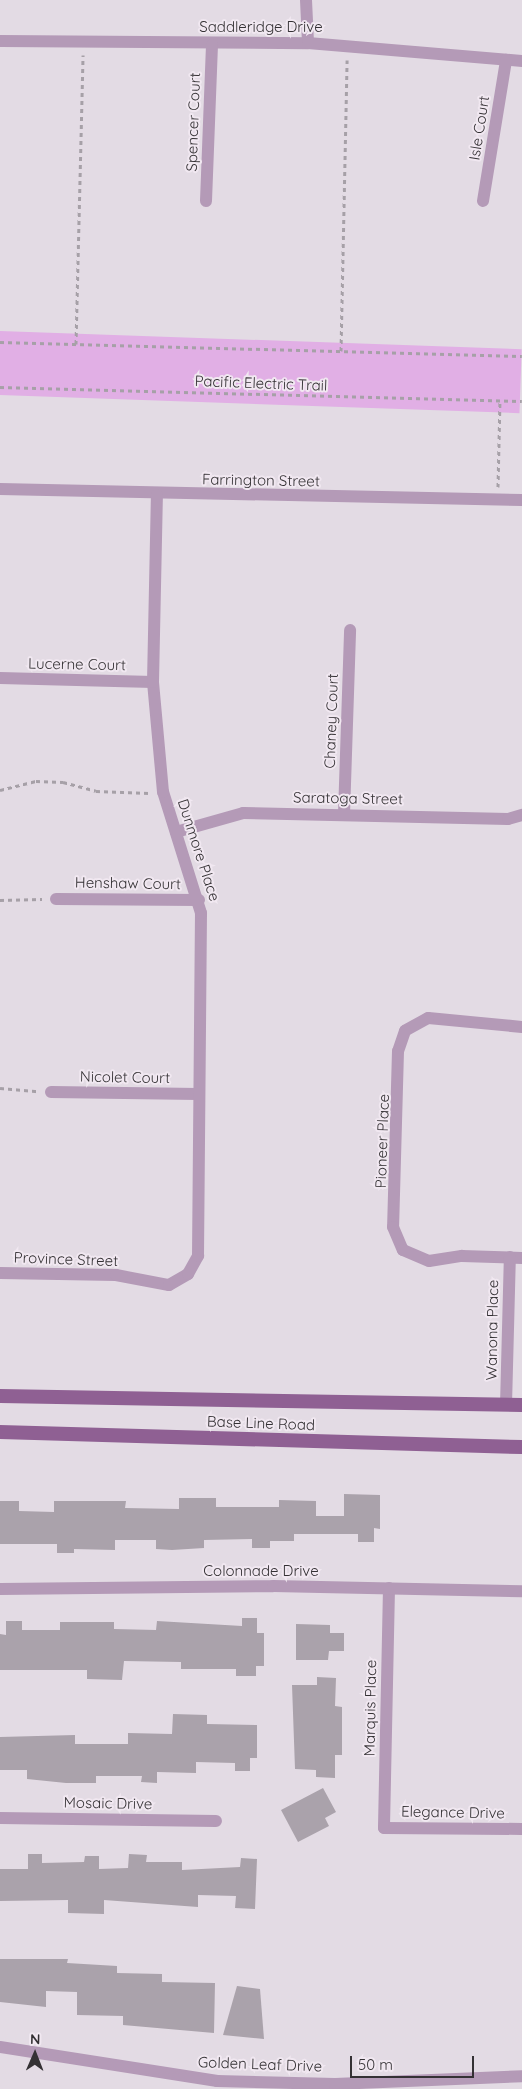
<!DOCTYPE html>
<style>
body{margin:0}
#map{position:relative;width:522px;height:2089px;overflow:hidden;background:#e3dbe4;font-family:Quicksand,sans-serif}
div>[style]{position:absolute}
.green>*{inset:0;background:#e1afe5;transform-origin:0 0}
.building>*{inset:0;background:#aaa2ab}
.path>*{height:3px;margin-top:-1.5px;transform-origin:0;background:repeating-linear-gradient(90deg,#a6a0a7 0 4px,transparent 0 8px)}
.minor>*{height:12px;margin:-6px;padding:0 6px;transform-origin:6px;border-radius:6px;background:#b49ab7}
.primary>*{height:14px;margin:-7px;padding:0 7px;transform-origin:7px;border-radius:7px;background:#8f6093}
span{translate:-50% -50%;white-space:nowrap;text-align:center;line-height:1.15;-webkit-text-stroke:4px #f1e8f1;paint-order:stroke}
.street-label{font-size:15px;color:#343134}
.north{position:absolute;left:10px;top:2029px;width:50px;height:50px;-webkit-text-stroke:4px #f1e8f1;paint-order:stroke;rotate:1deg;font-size:14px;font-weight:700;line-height:20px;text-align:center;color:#343134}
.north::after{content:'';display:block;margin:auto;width:18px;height:22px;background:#343134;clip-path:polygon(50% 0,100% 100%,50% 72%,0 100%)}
.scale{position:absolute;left:350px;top:2056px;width:124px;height:22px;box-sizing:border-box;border:2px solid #343134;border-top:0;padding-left:6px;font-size:15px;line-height:18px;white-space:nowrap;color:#343134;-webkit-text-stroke:4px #f1e8f1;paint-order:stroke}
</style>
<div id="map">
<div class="green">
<div style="left:0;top:331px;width:522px;height:64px;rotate:2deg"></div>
</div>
<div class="building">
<div style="clip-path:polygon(344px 1494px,380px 1495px,380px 1529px,374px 1528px,374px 1542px,358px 1542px,358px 1534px,294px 1534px,294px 1541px,270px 1541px,270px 1548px,252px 1548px,252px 1539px,204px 1540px,204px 1548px,172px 1550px,156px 1549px,156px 1540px,115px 1540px,115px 1550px,74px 1549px,74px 1553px,57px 1553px,57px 1544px,0 1544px,0 1501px,19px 1501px,19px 1511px,54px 1512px,54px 1501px,126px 1501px,125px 1508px,179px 1509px,179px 1498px,216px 1498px,216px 1507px,279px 1507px,279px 1500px,316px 1501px,316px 1516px,344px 1516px)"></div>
<div style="clip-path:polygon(242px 1618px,257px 1618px,257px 1633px,264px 1633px,264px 1666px,256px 1666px,256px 1676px,236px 1676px,236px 1669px,181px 1669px,181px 1662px,124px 1661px,122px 1680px,87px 1679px,87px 1670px,0 1670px,0 1634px,6px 1635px,6px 1621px,22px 1621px,22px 1630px,60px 1630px,60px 1622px,114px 1622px,114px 1629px,156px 1630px,157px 1621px,242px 1626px)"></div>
<div style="clip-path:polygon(296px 1624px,330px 1625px,330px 1633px,344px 1633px,344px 1651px,329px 1651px,328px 1660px,296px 1660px)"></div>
<div style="clip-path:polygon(317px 1677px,336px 1678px,335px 1706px,342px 1707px,342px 1755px,335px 1755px,335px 1778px,316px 1777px,316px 1770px,295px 1769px,292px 1685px,317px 1685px)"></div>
<div style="clip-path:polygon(173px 1714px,207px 1715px,207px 1724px,257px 1725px,257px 1758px,250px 1758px,250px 1771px,235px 1771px,235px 1763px,196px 1762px,196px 1773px,157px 1772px,157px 1783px,141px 1782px,142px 1776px,96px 1776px,96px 1783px,66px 1783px,27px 1779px,27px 1770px,0 1770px,0 1737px,75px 1735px,75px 1744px,128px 1744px,128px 1733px,172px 1734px)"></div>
<div style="clip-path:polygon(323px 1788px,336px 1812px,325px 1818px,329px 1826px,298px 1842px,281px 1810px)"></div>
<div style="clip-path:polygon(28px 1854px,42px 1854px,42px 1863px,84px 1862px,85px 1856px,99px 1856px,99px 1869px,128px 1868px,129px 1854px,147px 1855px,146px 1862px,182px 1862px,182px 1870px,240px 1867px,241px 1858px,257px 1859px,255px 1909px,235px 1908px,236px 1896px,198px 1895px,198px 1907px,104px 1900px,104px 1914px,68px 1913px,68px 1900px,0 1901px,0 1869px,28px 1869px)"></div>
<div style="clip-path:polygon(0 1959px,68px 1959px,67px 1963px,117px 1966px,117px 1973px,162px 1974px,162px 1982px,215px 1983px,214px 2033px,123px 2025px,123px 2016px,77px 2015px,77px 1992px,46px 1991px,46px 2007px,0 2002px)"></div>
<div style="clip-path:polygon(237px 1986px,260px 1989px,264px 2039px,223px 2035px)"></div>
</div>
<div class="path">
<div style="left:0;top:342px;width:522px;rotate:1.54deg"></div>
<div style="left:76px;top:344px;width:289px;rotate:-88.6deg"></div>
<div style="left:341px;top:351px;width:291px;rotate:-88.8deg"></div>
<div style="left:0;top:387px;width:522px;rotate:1.54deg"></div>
<div style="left:498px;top:487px;width:87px;rotate:-88.7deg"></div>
<div style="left:0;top:790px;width:37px;rotate:-14deg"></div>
<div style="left:36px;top:781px;width:27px;rotate:2deg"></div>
<div style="left:63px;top:782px;width:34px;rotate:15deg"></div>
<div style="left:96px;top:791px;width:53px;rotate:2.2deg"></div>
<div style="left:0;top:900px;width:42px;rotate:-1.4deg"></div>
<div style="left:0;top:1088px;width:38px;rotate:5deg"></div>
</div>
<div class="minor">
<div style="left:306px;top:0;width:43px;rotate:87.3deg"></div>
<div style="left:0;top:41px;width:308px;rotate:0.4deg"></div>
<div style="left:308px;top:43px;width:215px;rotate:4.8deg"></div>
<div style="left:206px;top:201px;width:156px;rotate:-87.8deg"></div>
<div style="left:483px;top:201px;width:143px;rotate:-80.7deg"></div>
<div style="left:0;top:489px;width:522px;rotate:1.21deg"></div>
<div style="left:0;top:678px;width:153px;rotate:1.5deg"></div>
<div style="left:344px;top:814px;width:184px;rotate:-88.1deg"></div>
<div style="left:176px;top:832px;width:70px;rotate:-15.8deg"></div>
<div style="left:243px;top:813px;width:265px;rotate:1.3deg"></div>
<div style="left:508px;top:819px;width:15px;rotate:-16deg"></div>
<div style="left:56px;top:899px;width:143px;rotate:0.4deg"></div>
<div style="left:522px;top:1027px;width:94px;rotate:-174.5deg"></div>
<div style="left:428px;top:1018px;width:26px;rotate:151deg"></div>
<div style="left:405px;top:1031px;width:21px;rotate:109deg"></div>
<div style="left:398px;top:1051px;width:176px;rotate:91.6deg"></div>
<div style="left:393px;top:1227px;width:25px;rotate:67deg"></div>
<div style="left:403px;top:1250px;width:28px;rotate:23deg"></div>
<div style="left:429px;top:1261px;width:33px;rotate:-9deg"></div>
<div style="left:462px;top:1256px;width:60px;rotate:1.9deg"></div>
<div style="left:51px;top:1092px;width:147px;rotate:0.8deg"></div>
<div style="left:0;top:1273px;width:116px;rotate:1deg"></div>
<div style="left:116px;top:1275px;width:54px;rotate:10.7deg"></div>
<div style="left:169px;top:1285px;width:22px;rotate:-30deg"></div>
<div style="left:188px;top:1274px;width:21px;rotate:-61deg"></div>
<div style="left:198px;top:1256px;width:343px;rotate:-89.5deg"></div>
<div style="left:201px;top:913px;width:127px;rotate:-107.4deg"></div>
<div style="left:163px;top:792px;width:110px;rotate:-95.2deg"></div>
<div style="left:153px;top:682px;width:187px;rotate:-88.8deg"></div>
<div style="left:506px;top:1405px;width:148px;rotate:-88.5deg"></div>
<div style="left:389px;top:1588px;width:240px;rotate:91.2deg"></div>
<div style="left:384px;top:1828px;width:138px;rotate:0.4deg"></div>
<div style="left:0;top:1589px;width:273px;rotate:-0.6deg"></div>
<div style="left:273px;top:1586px;width:249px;rotate:1.2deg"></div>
<div style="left:0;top:1818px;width:216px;rotate:0.8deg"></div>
<div style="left:0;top:2047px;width:220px;rotate:8.9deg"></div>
<div style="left:217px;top:2081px;width:118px;rotate:1.5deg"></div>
<div style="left:335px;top:2084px;width:187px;rotate:-2.4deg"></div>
</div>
<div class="primary">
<div style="left:0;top:1396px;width:522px;rotate:0.99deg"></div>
<div style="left:0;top:1432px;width:522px;rotate:1.65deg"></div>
</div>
<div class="street-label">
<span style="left:261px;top:27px">Saddleridge Drive</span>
<span style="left:193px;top:122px;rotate:-88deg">Spencer Court</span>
<span style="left:479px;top:128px;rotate:-81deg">Isle Court</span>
<span style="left:261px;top:383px;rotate:2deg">Pacific Electric Trail</span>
<span style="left:261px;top:480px;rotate:1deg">Farrington Street</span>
<span style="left:77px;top:664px;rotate:1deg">Lucerne Court</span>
<span style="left:331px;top:721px;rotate:-88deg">Chaney Court</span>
<span style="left:348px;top:798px;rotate:1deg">Saratoga Street</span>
<span style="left:199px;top:850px;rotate:72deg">Dunmore Place</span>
<span style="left:128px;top:883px;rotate:1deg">Henshaw Court</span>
<span style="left:125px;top:1077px;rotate:1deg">Nicolet Court</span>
<span style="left:382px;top:1141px;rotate:-88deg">Pioneer Place</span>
<span style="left:66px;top:1259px;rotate:2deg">Province Street</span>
<span style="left:492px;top:1330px;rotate:-89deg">Wanona Place</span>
<span style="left:261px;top:1423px;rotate:2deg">Base Line Road</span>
<span style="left:261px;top:1571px">Colonnade Drive</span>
<span style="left:370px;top:1708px;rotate:-89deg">Marquis Place</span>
<span style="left:108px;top:1803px;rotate:1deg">Mosaic Drive</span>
<span style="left:453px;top:1812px;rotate:1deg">Elegance Drive</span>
<span style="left:260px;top:2064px;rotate:2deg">Golden Leaf Drive</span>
</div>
<div class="north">N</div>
<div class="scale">50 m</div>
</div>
